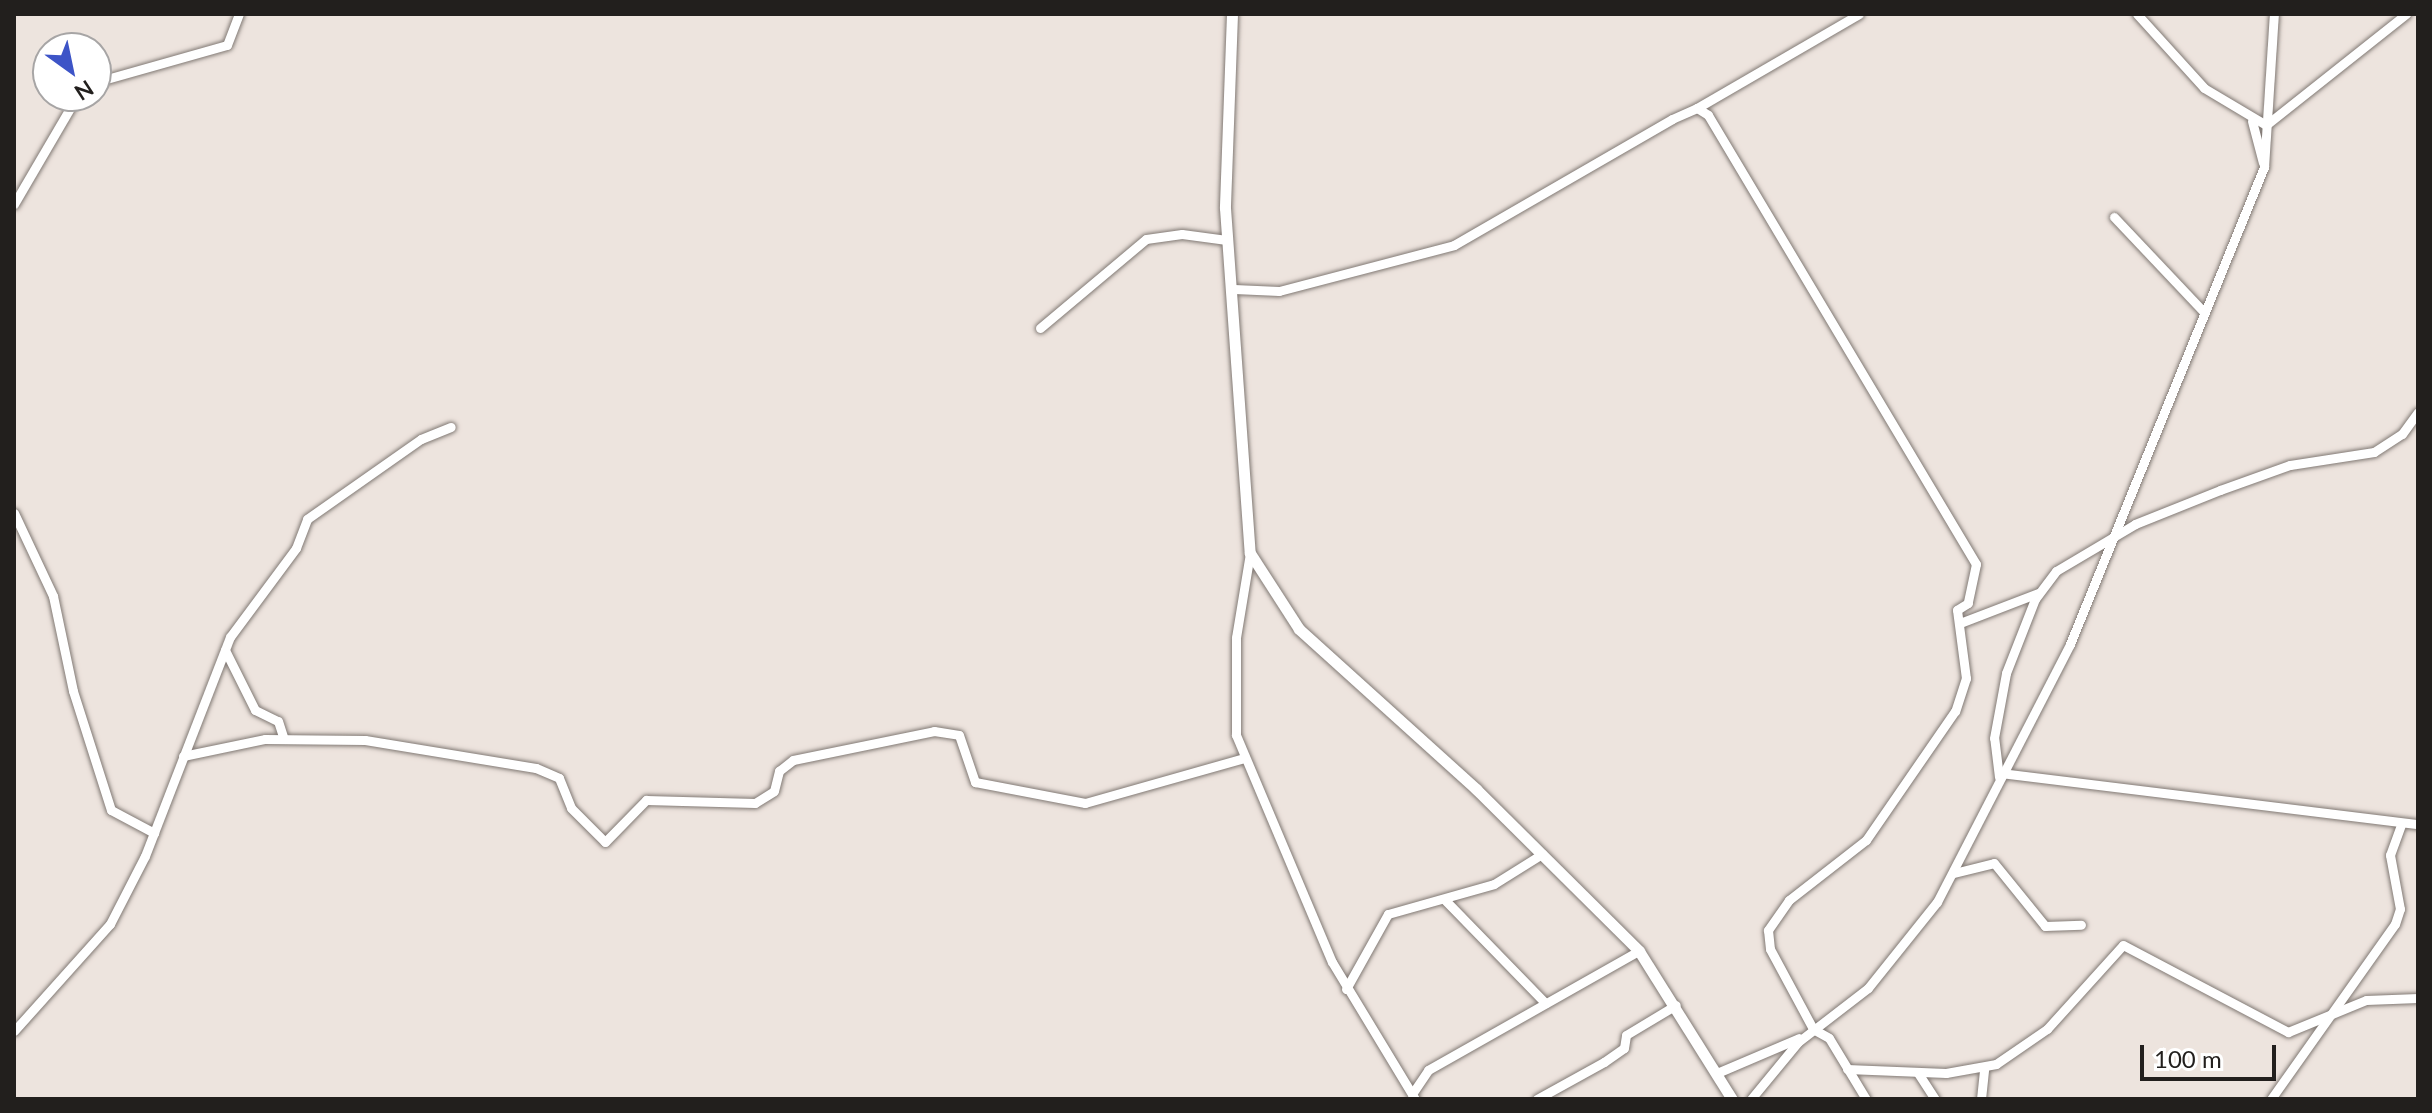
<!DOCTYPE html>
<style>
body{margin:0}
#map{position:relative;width:2432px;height:1113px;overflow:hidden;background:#ede4de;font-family:Lato,sans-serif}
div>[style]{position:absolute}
.roads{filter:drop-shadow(0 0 2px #817974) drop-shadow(0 0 2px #817974)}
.minor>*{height:9px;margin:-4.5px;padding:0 4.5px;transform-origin:4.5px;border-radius:4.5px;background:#fff}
.tertiary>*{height:11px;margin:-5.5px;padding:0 5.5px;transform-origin:5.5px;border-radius:5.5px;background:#fff}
span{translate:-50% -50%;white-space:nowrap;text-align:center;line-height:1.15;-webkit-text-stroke:7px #fff;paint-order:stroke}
.frame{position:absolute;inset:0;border:16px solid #221f1d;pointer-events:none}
.north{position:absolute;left:32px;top:32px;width:80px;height:80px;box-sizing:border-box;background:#fff;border:2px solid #a7a5a5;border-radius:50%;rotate:147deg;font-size:22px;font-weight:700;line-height:32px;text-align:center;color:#221f1d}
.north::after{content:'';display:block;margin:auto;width:28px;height:36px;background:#3d54c7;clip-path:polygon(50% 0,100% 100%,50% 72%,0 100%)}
.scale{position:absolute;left:2140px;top:1045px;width:136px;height:36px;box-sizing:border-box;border:4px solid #221f1d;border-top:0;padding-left:10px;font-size:24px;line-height:28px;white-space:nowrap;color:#221f1d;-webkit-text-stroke:6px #fff;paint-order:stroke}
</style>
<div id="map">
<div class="roads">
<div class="minor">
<div style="left:2137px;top:14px;width:100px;rotate:47.8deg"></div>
<div style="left:2204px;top:88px;width:72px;rotate:30.8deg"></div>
<div style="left:2266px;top:125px;width:179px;rotate:-38.4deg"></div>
<div style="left:96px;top:82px;width:136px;rotate:-15.8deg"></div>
<div style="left:227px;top:45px;width:33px;rotate:-69deg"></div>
<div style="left:1697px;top:108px;width:187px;rotate:-30.1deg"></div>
<div style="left:2252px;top:121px;width:43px;rotate:75.3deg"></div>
<div style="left:14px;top:204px;width:125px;rotate:-59.7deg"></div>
<div style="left:2114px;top:217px;width:129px;rotate:46.6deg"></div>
<div style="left:1234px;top:289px;width:45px;rotate:2.5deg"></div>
<div style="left:1279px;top:291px;width:181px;rotate:-14.7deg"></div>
<div style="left:1454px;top:245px;width:252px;rotate:-30deg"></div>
<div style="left:1672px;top:119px;width:27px;rotate:-24deg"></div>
<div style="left:1697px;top:108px;width:13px;rotate:32deg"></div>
<div style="left:1708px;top:115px;width:523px;rotate:59.17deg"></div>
<div style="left:1976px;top:564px;width:40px;rotate:102deg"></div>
<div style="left:1968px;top:603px;width:13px;rotate:148deg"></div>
<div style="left:1957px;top:610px;width:69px;rotate:82.5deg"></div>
<div style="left:1966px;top:678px;width:35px;rotate:108deg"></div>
<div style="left:1955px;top:711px;width:157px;rotate:124.6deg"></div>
<div style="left:1866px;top:840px;width:98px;rotate:142.1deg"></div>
<div style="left:1789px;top:900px;width:37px;rotate:125deg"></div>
<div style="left:1768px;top:930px;width:19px;rotate:84deg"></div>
<div style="left:1770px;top:949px;width:91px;rotate:61.7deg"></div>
<div style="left:1813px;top:1029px;width:18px;rotate:29deg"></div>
<div style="left:1829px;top:1038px;width:71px;rotate:58.8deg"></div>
<div style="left:1040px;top:328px;width:138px;rotate:-40deg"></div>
<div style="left:1146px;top:239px;width:36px;rotate:-8deg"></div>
<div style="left:1182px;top:234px;width:45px;rotate:7.6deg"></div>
<div style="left:14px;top:513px;width:92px;rotate:64.8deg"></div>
<div style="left:53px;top:596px;width:97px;rotate:78.1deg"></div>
<div style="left:73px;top:691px;width:125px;rotate:72.3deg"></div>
<div style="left:111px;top:810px;width:49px;rotate:28.1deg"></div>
<div style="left:1250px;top:553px;width:86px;rotate:99.4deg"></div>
<div style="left:1236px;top:638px;width:97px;rotate:90deg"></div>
<div style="left:1236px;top:735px;width:246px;rotate:67.1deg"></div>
<div style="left:1332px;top:962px;width:160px;rotate:58.8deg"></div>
<div style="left:1960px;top:623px;width:84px;rotate:-21deg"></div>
<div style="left:225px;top:650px;width:67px;rotate:63.4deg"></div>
<div style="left:255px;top:710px;width:25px;rotate:26deg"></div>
<div style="left:278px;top:721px;width:19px;rotate:72deg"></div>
<div style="left:183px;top:756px;width:84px;rotate:-11.7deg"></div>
<div style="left:265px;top:739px;width:100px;rotate:0.6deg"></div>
<div style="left:365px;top:740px;width:173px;rotate:9.3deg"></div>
<div style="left:536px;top:768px;width:25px;rotate:23deg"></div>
<div style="left:559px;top:778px;width:32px;rotate:68deg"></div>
<div style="left:571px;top:808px;width:48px;rotate:45deg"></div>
<div style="left:605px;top:842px;width:59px;rotate:-45.7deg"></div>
<div style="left:646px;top:800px;width:109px;rotate:1.6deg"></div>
<div style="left:755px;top:803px;width:22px;rotate:-32deg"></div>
<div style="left:774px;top:791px;width:21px;rotate:-76deg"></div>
<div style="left:779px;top:771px;width:18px;rotate:-38deg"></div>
<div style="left:793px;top:760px;width:144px;rotate:-11.6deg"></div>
<div style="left:934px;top:731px;width:25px;rotate:9deg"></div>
<div style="left:959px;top:735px;width:50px;rotate:71.2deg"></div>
<div style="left:975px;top:782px;width:112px;rotate:10.8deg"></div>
<div style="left:1085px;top:803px;width:165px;rotate:-15.8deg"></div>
<div style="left:2001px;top:773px;width:420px;rotate:7deg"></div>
<div style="left:1999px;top:777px;width:39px;rotate:-97deg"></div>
<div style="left:1994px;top:738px;width:66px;rotate:-79.5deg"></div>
<div style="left:2006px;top:673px;width:79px;rotate:-68.6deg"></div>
<div style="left:2035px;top:599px;width:35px;rotate:-53deg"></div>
<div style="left:2056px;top:571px;width:92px;rotate:-30.7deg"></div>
<div style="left:2135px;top:524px;width:92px;rotate:-21.8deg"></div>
<div style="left:2220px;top:490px;width:74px;rotate:-19.7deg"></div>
<div style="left:2290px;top:465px;width:85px;rotate:-8.8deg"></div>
<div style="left:2374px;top:452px;width:33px;rotate:-33deg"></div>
<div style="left:2402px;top:434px;width:27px;rotate:-54deg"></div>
<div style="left:1954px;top:873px;width:41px;rotate:-14deg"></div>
<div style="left:1994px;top:863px;width:81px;rotate:51deg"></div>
<div style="left:2045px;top:926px;width:36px;rotate:-2deg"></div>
<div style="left:1445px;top:900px;width:144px;rotate:45.8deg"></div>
<div style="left:1346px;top:989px;width:86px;rotate:-60.8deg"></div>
<div style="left:1388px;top:914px;width:110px;rotate:-15.8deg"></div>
<div style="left:1494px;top:884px;width:57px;rotate:-32deg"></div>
<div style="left:14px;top:1031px;width:144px;rotate:-48.1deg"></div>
<div style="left:110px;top:924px;width:76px;rotate:-62.8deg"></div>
<div style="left:145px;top:856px;width:235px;rotate:-68.8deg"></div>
<div style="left:230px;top:637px;width:111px;rotate:-53.4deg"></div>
<div style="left:296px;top:548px;width:31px;rotate:-69deg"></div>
<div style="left:307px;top:519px;width:139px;rotate:-35.1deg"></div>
<div style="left:421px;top:439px;width:32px;rotate:-22deg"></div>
<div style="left:1847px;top:1069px;width:99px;rotate:2.3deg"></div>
<div style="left:1946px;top:1073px;width:51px;rotate:-10.2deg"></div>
<div style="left:1996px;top:1064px;width:62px;rotate:-34.5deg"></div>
<div style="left:2047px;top:1029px;width:113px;rotate:-47.9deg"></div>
<div style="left:2123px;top:945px;width:187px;rotate:27.8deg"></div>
<div style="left:2288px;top:1032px;width:84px;rotate:-22.3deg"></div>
<div style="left:2366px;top:1000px;width:52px;rotate:-2.2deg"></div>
<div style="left:1717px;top:1073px;width:89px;rotate:-23.1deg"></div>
<div style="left:1918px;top:1073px;width:31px;rotate:57deg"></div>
<div style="left:1412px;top:1094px;width:29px;rotate:-56deg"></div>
<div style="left:1428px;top:1070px;width:241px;rotate:-29.5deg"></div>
<div style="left:1537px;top:1099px;width:77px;rotate:-28.9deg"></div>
<div style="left:1604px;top:1062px;width:24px;rotate:-35deg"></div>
<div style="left:1624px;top:1048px;width:13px;rotate:-81deg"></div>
<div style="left:1626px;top:1035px;width:58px;rotate:-31deg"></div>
<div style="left:1751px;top:1099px;width:74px;rotate:-50.5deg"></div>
<div style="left:1798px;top:1042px;width:88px;rotate:-37.6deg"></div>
<div style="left:1868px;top:988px;width:110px;rotate:-51.3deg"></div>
<div style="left:1937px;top:902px;width:290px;rotate:-62.7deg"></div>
<div style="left:2070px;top:644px;width:515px;rotate:-67.87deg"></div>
<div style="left:2264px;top:167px;width:153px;rotate:-86.3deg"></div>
<div style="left:1981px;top:1099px;width:31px;rotate:-84deg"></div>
<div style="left:2271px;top:1099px;width:214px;rotate:-54.7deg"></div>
<div style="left:2395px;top:924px;width:16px;rotate:-72deg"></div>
<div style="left:2400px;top:909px;width:55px;rotate:-100.5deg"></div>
<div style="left:2390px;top:855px;width:33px;rotate:-70deg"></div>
</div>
<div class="tertiary">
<div style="left:1232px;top:14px;width:194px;rotate:92.1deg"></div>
<div style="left:1225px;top:208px;width:346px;rotate:85.9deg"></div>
<div style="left:1250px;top:553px;width:90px;rotate:57.2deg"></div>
<div style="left:1299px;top:629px;width:239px;rotate:42.1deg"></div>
<div style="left:1476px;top:789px;width:230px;rotate:44.8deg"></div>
<div style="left:1639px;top:951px;width:175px;rotate:57.9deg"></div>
</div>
</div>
<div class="frame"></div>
<div class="north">N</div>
<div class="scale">100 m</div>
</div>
